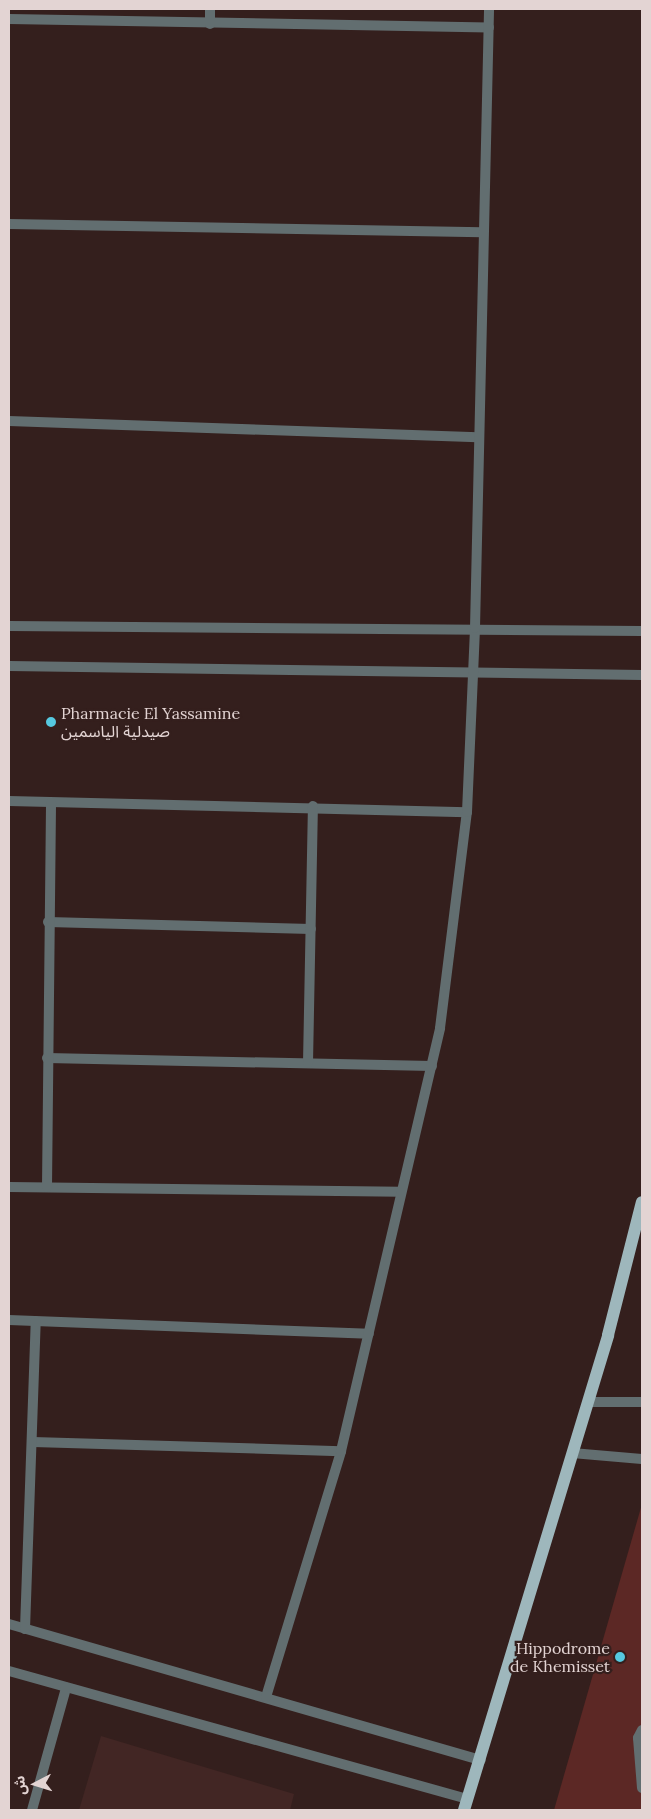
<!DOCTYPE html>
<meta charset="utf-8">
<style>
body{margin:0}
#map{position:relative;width:651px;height:1819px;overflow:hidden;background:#341f1d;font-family:Lora,"Noto Sans Arabic",serif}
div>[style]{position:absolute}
.built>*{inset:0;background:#422624}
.green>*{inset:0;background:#5c2825}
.service>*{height:10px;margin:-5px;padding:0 5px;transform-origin:5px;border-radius:5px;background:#626e70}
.minor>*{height:10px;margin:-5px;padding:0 5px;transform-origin:5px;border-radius:5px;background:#626e70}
.primary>*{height:12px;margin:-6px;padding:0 6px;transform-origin:6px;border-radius:6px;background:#9eb7bc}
.dots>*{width:14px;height:14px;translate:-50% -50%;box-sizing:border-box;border:2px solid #341f1d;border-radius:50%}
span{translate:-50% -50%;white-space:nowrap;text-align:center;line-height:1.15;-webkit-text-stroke:4.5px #341f1d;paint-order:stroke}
.poi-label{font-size:16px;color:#e3d4d3}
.left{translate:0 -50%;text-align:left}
.right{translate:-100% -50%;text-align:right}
.frame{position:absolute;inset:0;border:10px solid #e3d4d3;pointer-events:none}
.north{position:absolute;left:10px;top:1759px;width:50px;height:50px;-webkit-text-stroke:4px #341f1d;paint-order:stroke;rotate:265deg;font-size:14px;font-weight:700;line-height:20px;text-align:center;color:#e3d4d3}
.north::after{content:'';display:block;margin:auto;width:18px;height:22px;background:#e3d4d3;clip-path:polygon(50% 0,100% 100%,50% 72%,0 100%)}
</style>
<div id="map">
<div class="built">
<div style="clip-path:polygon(101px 1736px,294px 1794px,290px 1810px,79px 1810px)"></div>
</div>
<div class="green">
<div style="clip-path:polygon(642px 1504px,642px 1810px,554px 1810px)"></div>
</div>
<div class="service">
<div style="left:588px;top:1402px;width:54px"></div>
<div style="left:9px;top:1671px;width:476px;rotate:15.6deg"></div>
<div style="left:642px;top:1730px;width:9px;rotate:117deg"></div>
<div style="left:638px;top:1738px;width:50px;rotate:85.4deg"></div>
<div style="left:32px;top:1810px;width:127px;rotate:-74.4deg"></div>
</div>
<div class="minor">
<div style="left:9px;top:19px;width:480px;rotate:1deg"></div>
<div style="left:210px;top:24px;width:15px;rotate:-90deg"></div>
<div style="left:9px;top:224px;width:473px;rotate:1deg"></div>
<div style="left:9px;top:421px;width:469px;rotate:2deg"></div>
<div style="left:9px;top:626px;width:633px;rotate:0.45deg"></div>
<div style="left:9px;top:666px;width:633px;rotate:0.81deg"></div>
<div style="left:9px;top:801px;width:458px;rotate:1.4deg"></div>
<div style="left:48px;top:922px;width:263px;rotate:1.5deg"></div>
<div style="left:47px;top:1058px;width:385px;rotate:1.2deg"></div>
<div style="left:308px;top:1063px;width:257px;rotate:-88.9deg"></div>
<div style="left:9px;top:1187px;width:391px;rotate:0.7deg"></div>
<div style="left:47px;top:1187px;width:384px;rotate:-89.4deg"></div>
<div style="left:9px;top:1320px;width:360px;rotate:2.2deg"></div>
<div style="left:33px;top:1442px;width:308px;rotate:1.7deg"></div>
<div style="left:572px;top:1453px;width:70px;rotate:4.9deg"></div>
<div style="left:9px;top:1624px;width:491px;rotate:16.1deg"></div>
<div style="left:25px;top:1629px;width:308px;rotate:-88deg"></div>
<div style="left:266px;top:1697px;width:257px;rotate:-73deg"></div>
<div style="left:341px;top:1451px;width:434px;rotate:-76.8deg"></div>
<div style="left:440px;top:1028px;width:218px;rotate:-82.9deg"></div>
<div style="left:467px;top:812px;width:184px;rotate:-87.5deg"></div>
<div style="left:475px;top:628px;width:619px;rotate:-88.7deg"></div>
</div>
<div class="primary">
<div style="left:464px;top:1810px;width:496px;rotate:-73.1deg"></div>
<div style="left:608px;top:1335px;width:137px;rotate:-75.7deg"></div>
</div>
<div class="dots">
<div style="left:51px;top:722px;background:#56c9e0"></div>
<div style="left:620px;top:1657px;background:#56c9e0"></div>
</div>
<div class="poi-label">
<span class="left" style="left:61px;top:722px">Pharmacie El Yassamine<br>صيدلية الياسمين</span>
<span class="right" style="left:610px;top:1657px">Hippodrome<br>de Khemisset</span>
</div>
<div class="frame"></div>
<div class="north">ش</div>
</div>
